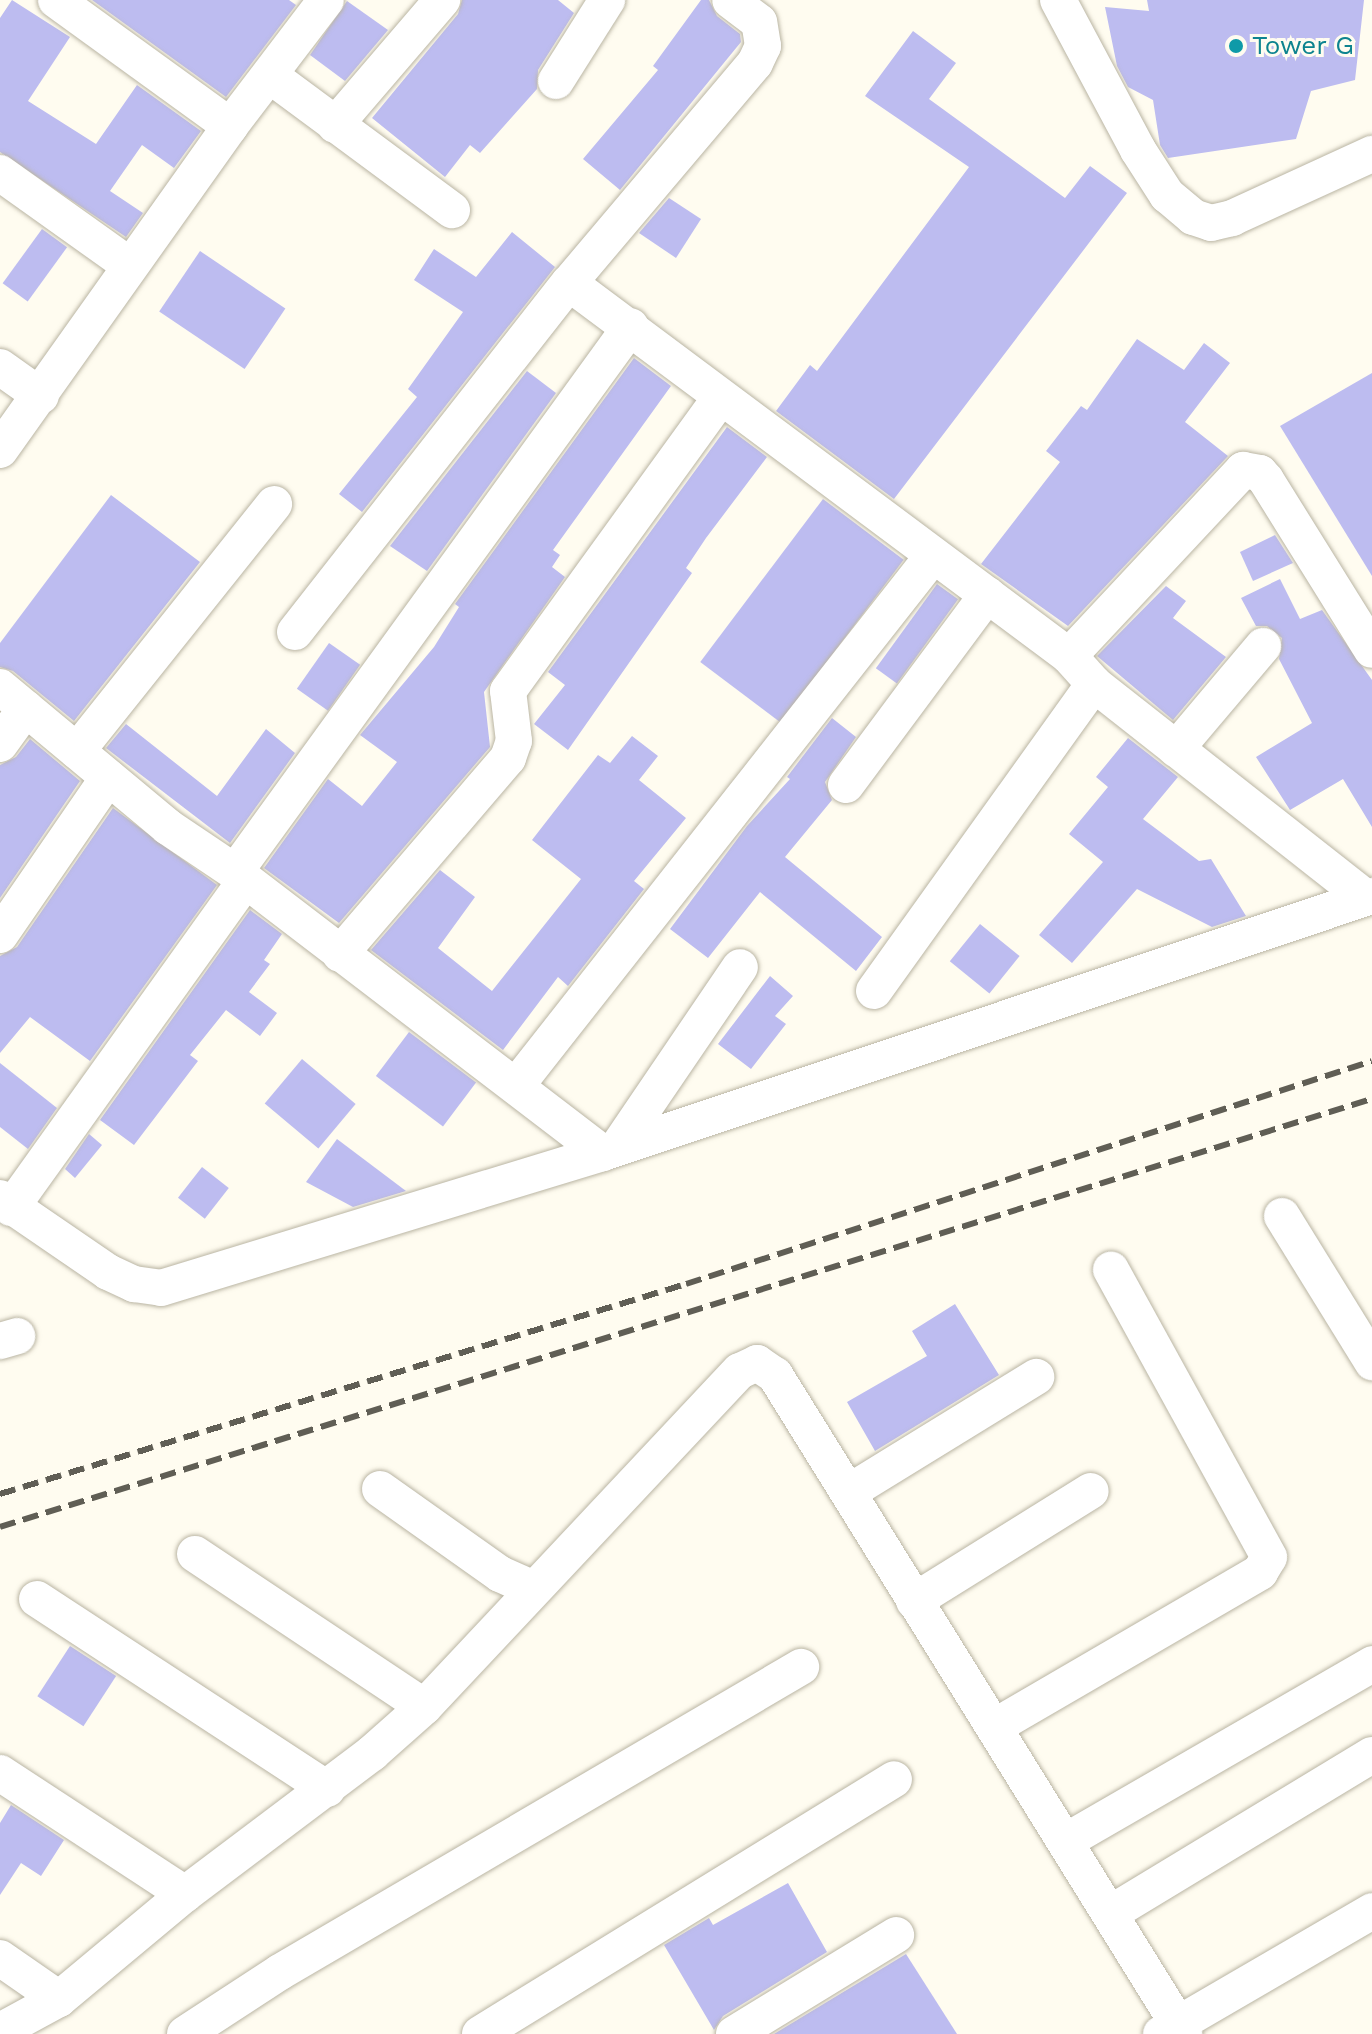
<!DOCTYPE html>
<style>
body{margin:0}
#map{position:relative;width:1372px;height:2034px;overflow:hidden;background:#fffcf0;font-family:"Work Sans",sans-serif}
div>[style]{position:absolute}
.building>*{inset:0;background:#bdbcf0;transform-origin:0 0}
.roads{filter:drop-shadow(0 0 2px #bab5a3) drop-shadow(0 0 2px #bab5a3)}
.minor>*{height:36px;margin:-18px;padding:0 18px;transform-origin:18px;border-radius:18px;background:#fff}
.rail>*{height:6px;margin-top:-3px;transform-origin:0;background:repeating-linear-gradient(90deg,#605e55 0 16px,transparent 0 24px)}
.dots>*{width:22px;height:22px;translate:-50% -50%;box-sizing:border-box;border:4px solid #fffcf0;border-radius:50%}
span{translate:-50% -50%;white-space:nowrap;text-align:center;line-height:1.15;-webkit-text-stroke:6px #fffcf0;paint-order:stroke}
.culture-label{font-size:26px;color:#0d838f}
.left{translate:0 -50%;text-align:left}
</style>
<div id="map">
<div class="building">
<div style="clip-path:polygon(12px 0,70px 37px,28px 101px,96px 144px,137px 85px,201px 131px,174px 168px,142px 145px,110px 191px,143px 213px,126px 237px,0 152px,0 18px)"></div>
<div style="clip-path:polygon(92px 0,289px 0,296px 5px,226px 97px)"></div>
<div style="clip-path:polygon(462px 0,558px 0,574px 13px,538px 70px,537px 89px,480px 153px,470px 145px,445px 177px,372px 118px,458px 14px)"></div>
<div style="clip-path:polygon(701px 0,709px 0,717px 16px,740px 34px,741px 42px,620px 190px,583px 159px,658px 70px,653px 66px)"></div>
<div style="clip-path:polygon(1147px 0,1364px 0,1355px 80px,1311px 91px,1296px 139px,1168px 158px,1160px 145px,1153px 100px,1128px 87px,1117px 66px,1105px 7px,1149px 11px)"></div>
<div style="clip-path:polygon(347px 1px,388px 30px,345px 81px,310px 55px)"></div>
<div style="clip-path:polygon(913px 31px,956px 63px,929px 99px,1065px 198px,1090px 166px,1127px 193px,894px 499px,776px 411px,810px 365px,817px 371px,969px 167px,865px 96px)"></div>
<div style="clip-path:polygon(669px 198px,701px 219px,676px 258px,639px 233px)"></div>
<div style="left:42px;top:229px;width:31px;height:67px;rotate:36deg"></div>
<div style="clip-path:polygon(512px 232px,555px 267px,362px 512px,339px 494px,417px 397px,408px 389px,463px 312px,414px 280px,434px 249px,476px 277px)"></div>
<div style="left:200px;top:251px;width:103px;height:73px;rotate:34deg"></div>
<div style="clip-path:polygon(1137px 339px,1184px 370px,1204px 343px,1230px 363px,1185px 422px,1228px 456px,1068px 626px,981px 564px,1060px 462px,1046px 451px,1081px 406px,1087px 410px)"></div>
<div style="clip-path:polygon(634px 358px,671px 386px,553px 550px,560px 555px,552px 567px,565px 577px,484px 692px,490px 747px,339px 923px,264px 868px,328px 779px,362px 806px,397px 762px,360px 735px,434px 647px,459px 607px,455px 604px)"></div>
<div style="clip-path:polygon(527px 371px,556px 393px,427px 571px,390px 546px)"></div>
<div style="clip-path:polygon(1372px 373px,1372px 576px,1280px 426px)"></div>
<div style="clip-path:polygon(727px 427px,767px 457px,706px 538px,686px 568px,692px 573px,568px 750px,534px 724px,565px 685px,548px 672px)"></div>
<div style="clip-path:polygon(111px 495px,200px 562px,74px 721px,13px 671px,0 667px,0 643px)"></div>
<div style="left:823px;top:499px;width:101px;height:204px;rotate:37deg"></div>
<div style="clip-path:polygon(1275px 535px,1293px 563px,1253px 581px,1240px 552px)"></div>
<div style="clip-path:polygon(1280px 579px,1300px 619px,1322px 610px,1372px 680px,1372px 827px,1343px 779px,1290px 810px,1256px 757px,1312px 723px,1279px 659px,1282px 638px,1267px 626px,1256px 626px,1241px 598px)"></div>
<div style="left:937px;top:584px;width:26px;height:104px;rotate:36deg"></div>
<div style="clip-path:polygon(1166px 586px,1186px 601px,1173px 618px,1226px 657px,1173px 720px,1097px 656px)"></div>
<div style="left:329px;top:643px;width:38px;height:56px;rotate:35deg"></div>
<div style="clip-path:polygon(832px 718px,856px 737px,825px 782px,832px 800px,785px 857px,882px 937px,856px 971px,760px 892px,708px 958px,670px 929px,747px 826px,790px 779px,787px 777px)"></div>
<div style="clip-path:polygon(126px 724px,217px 796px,266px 729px,295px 753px,230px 843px,106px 748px)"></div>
<div style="clip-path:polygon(632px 736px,658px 756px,639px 780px,686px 818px,634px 881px,644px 889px,568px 986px,558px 977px,503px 1050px,371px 950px,440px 870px,475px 897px,438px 948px,492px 991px,581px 879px,532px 840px,598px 755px,610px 763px)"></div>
<div style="clip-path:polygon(1128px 738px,1178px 777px,1143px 819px,1199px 861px,1211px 859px,1246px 916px,1212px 927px,1137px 889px,1072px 963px,1039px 935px,1103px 862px,1069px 834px,1108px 787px,1096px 777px)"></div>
<div style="clip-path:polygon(30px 739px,80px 781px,0 898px,0 765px,16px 757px)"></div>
<div style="clip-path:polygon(113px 808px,217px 885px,90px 1061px,30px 1017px,0 1053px,0 956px,17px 947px)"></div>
<div style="clip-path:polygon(250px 910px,282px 934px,264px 960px,270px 964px,249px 992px,277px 1013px,260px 1036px,226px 1010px,190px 1055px,198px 1061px,134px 1145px,100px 1120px)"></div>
<div style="left:980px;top:924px;width:51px;height:48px;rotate:39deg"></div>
<div style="clip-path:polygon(770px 976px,793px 996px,775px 1016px,786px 1024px,751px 1069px,718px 1044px)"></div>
<div style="left:409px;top:1032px;width:84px;height:55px;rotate:37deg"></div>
<div style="left:302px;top:1059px;width:70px;height:58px;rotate:40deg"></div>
<div style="clip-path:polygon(0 1063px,57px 1108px,28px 1149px,0 1127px)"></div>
<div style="clip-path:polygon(89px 1134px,102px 1145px,75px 1178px,65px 1169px)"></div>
<div style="clip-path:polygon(337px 1139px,406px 1191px,353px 1207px,306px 1182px)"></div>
<div style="left:202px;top:1167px;width:34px;height:39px;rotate:38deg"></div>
<div style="clip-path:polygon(955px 1304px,999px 1375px,875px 1451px,847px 1402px,927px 1356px,912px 1331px)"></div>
<div style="left:70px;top:1646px;width:55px;height:60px;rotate:33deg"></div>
<div style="clip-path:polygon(11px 1805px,64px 1840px,41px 1876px,21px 1863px,0 1895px,0 1823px)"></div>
<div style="clip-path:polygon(788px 1883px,827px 1952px,723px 2016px,714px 2030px,664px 1945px,709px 1918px,713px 1925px)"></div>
<div style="clip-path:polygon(906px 1954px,957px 2034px,774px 2034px)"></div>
</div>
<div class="roads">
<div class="minor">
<div style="left:56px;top:0;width:215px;rotate:35.9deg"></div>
<div style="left:1058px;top:0;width:170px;rotate:61.9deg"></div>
<div style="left:1138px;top:150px;width:54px;rotate:57.2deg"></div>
<div style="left:1167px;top:195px;width:34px;rotate:40deg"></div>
<div style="left:1193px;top:217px;width:19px;rotate:18deg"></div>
<div style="left:1211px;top:223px;width:22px;rotate:-13deg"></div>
<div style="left:1232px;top:218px;width:154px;rotate:-24.6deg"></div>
<div style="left:272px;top:77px;width:224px;rotate:36.5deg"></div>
<div style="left:556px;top:81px;width:96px;rotate:-57.8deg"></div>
<div style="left:335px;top:125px;width:165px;rotate:-49.4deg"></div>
<div style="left:0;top:173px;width:158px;rotate:35.5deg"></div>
<div style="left:569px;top:283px;width:624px;rotate:36.72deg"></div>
<div style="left:1069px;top:656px;width:38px;rotate:48deg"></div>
<div style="left:1094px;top:684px;width:345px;rotate:38.2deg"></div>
<div style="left:0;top:367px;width:50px;rotate:35.3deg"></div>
<div style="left:0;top:450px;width:397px;rotate:-54.6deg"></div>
<div style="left:230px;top:126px;width:158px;rotate:-52.7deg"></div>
<div style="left:295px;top:632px;width:444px;rotate:-51.9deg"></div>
<div style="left:569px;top:283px;width:288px;rotate:-49.8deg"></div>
<div style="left:755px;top:63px;width:19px;rotate:-65deg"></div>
<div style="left:763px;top:46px;width:24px;rotate:-99deg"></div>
<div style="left:759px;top:22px;width:36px;rotate:-143deg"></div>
<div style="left:1069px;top:656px;width:255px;rotate:-46.9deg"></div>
<div style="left:1243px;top:470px;width:17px;rotate:10deg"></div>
<div style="left:1260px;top:473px;width:9px;rotate:49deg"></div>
<div style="left:1266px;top:480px;width:200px;rotate:58.1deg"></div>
<div style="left:0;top:687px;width:219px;rotate:39.8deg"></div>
<div style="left:168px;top:827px;width:81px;rotate:33.9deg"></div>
<div style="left:235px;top:872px;width:463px;rotate:37.4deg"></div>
<div style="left:0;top:744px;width:44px;rotate:-54.2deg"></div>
<div style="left:1176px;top:749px;width:135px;rotate:-49.8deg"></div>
<div style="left:77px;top:751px;width:316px;rotate:-51.4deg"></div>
<div style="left:846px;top:785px;width:237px;rotate:-53.4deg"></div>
<div style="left:235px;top:872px;width:674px;rotate:-54.05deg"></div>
<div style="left:0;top:935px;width:191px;rotate:-55.5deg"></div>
<div style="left:340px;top:954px;width:258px;rotate:-49.4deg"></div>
<div style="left:508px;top:758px;width:18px;rotate:-71deg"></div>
<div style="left:514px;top:741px;width:50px;rotate:-96.8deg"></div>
<div style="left:508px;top:691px;width:362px;rotate:-54.1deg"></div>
<div style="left:874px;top:991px;width:378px;rotate:-54.4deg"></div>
<div style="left:516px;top:1086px;width:673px;rotate:-51.82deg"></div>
<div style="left:619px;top:1145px;width:215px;rotate:-55.8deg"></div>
<div style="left:0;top:1198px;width:131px;rotate:34.4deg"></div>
<div style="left:108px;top:1272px;width:29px;rotate:25deg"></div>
<div style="left:134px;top:1284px;width:27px;rotate:8deg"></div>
<div style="left:161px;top:1288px;width:462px;rotate:-17deg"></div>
<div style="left:603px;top:1153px;width:811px;rotate:-18.48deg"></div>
<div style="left:11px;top:1208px;width:403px;rotate:-54.4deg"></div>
<div style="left:1282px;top:1216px;width:172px;rotate:58.3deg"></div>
<div style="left:0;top:1341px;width:18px;rotate:-16deg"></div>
<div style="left:380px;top:1489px;width:147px;rotate:35.3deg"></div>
<div style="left:500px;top:1574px;width:37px;rotate:24deg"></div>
<div style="left:849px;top:1492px;width:220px;rotate:-31.6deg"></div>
<div style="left:195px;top:1554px;width:275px;rotate:33.7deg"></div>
<div style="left:37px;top:1599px;width:347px;rotate:33.2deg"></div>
<div style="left:914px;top:1601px;width:208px;rotate:-31.9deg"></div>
<div style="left:994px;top:1727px;width:308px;rotate:-30.2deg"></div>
<div style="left:1260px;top:1572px;width:17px;rotate:-59deg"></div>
<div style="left:1269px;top:1557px;width:328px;rotate:-118.8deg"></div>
<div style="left:0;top:1773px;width:221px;rotate:33.2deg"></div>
<div style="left:1066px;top:1841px;width:354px;rotate:-30deg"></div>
<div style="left:1111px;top:1913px;width:305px;rotate:-31.2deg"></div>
<div style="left:0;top:1958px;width:72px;rotate:34.8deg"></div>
<div style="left:0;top:2031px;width:67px;rotate:-28.5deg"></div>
<div style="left:59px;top:1999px;width:164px;rotate:-39.8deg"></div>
<div style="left:185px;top:1894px;width:234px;rotate:-37deg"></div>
<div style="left:372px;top:1753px;width:69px;rotate:-41.5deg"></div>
<div style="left:424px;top:1707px;width:461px;rotate:-46.8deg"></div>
<div style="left:740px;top:1371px;width:19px;rotate:-25deg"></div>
<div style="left:757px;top:1363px;width:22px;rotate:34deg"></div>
<div style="left:775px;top:1375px;width:776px;rotate:58.17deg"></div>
<div style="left:185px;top:2034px;width:113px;rotate:-33.1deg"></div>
<div style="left:280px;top:1972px;width:604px;rotate:-30.35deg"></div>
<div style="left:480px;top:2034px;width:486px;rotate:-31.6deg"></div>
<div style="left:734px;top:2034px;width:190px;rotate:-31.4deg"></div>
<div style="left:1161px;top:2034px;width:244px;rotate:-30.2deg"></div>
</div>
</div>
<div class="rail">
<div style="left:0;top:1494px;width:717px;rotate:-17.02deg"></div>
<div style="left:686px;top:1284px;width:721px;rotate:-18.01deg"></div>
<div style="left:0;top:1527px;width:1437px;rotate:-17.33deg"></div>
</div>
<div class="dots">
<div style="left:1236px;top:46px;background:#0f9aa8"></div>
</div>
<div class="culture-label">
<span class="left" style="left:1252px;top:46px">Tower G</span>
</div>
</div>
